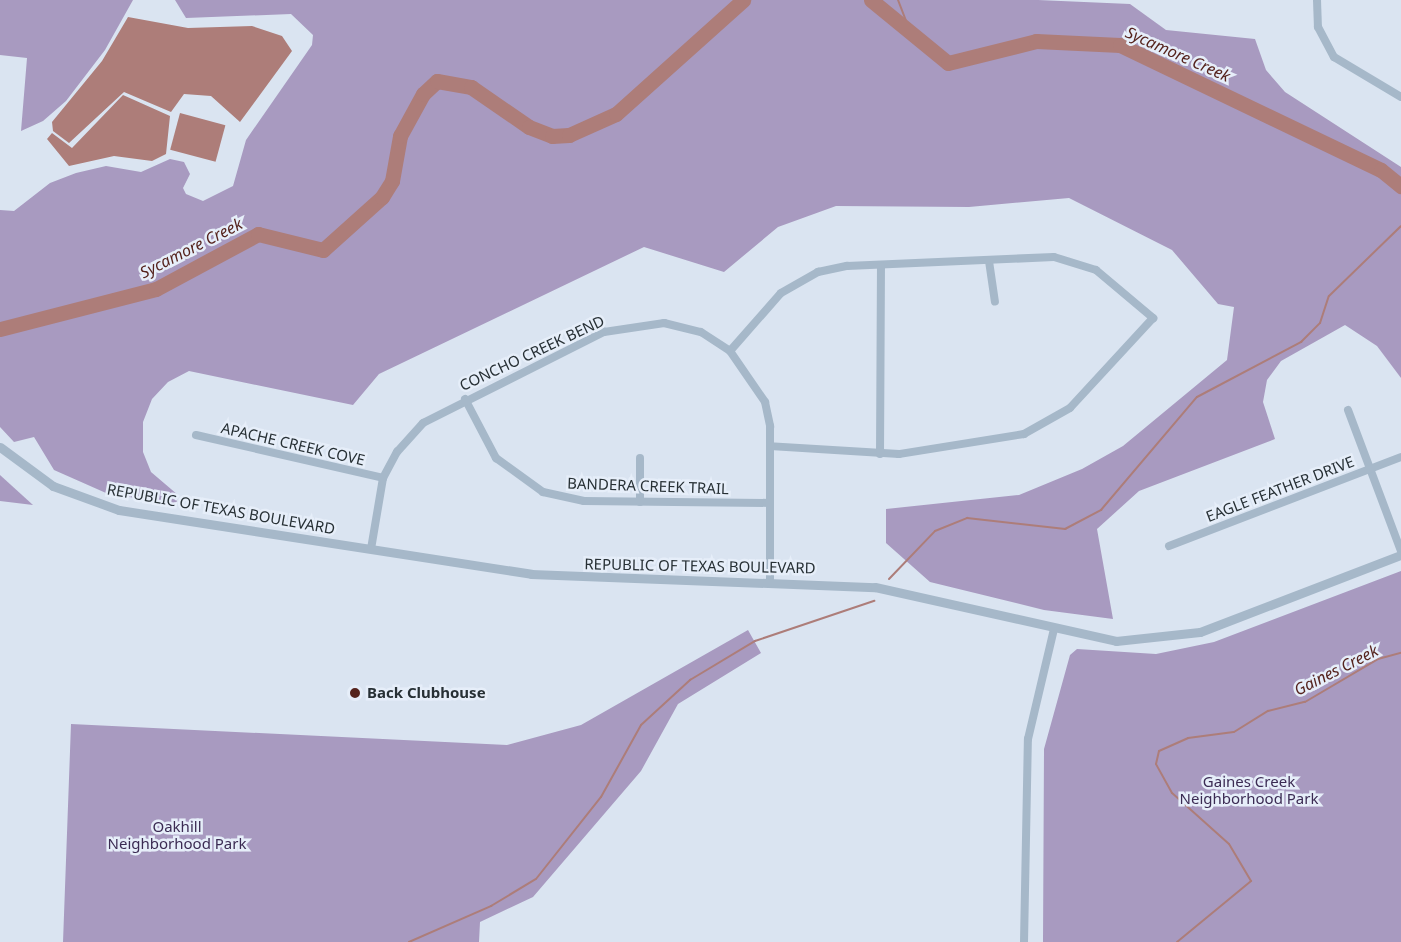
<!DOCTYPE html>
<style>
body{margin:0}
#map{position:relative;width:1401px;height:942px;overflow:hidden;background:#dae4f1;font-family:"Noto Sans",sans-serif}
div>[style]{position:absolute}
.green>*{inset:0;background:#a89ac0}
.water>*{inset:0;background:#ad7d79;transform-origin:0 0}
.stream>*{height:2px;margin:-1px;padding:0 1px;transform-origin:1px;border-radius:1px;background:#ad7d79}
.river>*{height:15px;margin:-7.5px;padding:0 7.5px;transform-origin:7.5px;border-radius:7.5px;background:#ad7d79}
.minor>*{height:8px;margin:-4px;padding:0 4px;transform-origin:4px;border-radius:4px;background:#a6b8c9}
.tertiary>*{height:9px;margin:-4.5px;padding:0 4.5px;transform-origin:4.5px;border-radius:4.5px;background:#a6b8c9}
.dots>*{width:16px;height:16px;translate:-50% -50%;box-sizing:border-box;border:3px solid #e6eef9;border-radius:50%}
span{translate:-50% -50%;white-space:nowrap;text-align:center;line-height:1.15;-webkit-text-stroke:5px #e6eef9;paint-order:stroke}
.street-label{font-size:15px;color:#273035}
.poi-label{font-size:15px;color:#273035;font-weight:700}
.left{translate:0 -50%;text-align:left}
.park-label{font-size:15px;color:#3b2b53}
.water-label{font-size:16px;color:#55231d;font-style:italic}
</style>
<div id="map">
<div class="green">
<div style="clip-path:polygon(0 0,133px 0,105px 50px,66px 101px,43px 121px,21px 131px,27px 58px,0 55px)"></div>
<div style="clip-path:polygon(175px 0,1038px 0,1130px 4px,1166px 30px,1255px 39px,1266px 70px,1285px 92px,1401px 167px,1401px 378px,1377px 346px,1345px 325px,1281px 361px,1267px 380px,1263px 402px,1275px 439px,1139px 491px,1097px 529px,1113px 619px,1044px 610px,930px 582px,886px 543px,886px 509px,1019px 495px,1082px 469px,1123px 446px,1227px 360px,1234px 307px,1218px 304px,1172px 250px,1069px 198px,969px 207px,836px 206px,778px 227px,724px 272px,644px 247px,379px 374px,353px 405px,189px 371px,168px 382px,152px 399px,143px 422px,143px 452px,151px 472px,178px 495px,176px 505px,106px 493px,54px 470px,34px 437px,14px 442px,0 427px,0 210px,14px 211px,50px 183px,76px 173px,106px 166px,141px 172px,170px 159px,184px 162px,190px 174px,183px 188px,186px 194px,203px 201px,233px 186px,246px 140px,312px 45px,313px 35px,291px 14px,186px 18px)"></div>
<div style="clip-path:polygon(0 475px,33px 505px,0 501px)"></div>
<div style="clip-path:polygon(1401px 571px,1401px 942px,1043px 942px,1044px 749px,1070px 655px,1077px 649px,1156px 654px,1214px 642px)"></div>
<div style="clip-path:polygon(748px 630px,761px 653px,678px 704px,641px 771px,533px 897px,480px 922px,479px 942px,63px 942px,71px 724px,507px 745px,581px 725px)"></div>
</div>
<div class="water">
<div style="clip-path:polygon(128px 17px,188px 28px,252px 26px,282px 36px,292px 51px,240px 122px,211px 96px,184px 94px,171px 112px,124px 92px,69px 143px,53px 131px,52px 122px,102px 61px)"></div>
<div style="clip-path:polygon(123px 95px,170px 116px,166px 154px,152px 161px,114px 156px,69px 166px,47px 139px,52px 133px,72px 148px)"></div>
<div style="left:180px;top:113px;width:47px;height:38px;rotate:15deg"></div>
</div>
<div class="stream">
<div style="left:898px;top:0;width:42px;rotate:69deg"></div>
<div style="left:889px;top:579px;width:66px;rotate:-46.2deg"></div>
<div style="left:935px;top:531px;width:35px;rotate:-22deg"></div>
<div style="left:967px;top:518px;width:99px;rotate:6.4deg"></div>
<div style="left:1065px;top:529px;width:41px;rotate:-27.8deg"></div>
<div style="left:1101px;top:510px;width:148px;rotate:-49.7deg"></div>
<div style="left:1197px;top:397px;width:118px;rotate:-27.9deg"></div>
<div style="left:1301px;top:342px;width:27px;rotate:-45deg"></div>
<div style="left:1320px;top:323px;width:28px;rotate:-72deg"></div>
<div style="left:1329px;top:296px;width:100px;rotate:-44.2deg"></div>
<div style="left:409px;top:942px;width:90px;rotate:-23.7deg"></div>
<div style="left:491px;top:906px;width:52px;rotate:-31deg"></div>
<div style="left:536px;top:879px;width:105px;rotate:-51.6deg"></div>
<div style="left:601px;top:797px;width:82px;rotate:-60.9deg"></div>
<div style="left:641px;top:725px;width:67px;rotate:-42.6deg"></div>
<div style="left:690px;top:680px;width:76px;rotate:-31deg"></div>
<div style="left:755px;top:641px;width:126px;rotate:-18.6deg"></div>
<div style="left:1177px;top:942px;width:96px;rotate:-39.5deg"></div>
<div style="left:1251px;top:881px;width:43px;rotate:-120.7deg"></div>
<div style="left:1229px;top:844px;width:76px;rotate:-138.2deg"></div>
<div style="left:1172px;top:793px;width:33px;rotate:-119deg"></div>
<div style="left:1156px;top:764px;width:13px;rotate:-77deg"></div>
<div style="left:1159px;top:751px;width:32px;rotate:-24deg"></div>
<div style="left:1188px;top:738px;width:46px;rotate:-7.4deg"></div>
<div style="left:1234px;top:732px;width:40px;rotate:-32deg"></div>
<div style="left:1268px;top:711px;width:38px;rotate:-14deg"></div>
<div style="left:1305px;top:702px;width:85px;rotate:-30.5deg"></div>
<div style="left:1378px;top:659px;width:24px;rotate:-15deg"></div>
</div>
<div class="river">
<div style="left:871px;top:0;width:99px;rotate:39.3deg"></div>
<div style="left:948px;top:63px;width:91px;rotate:-14deg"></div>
<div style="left:1036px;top:41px;width:84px;rotate:2.7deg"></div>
<div style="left:1120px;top:45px;width:289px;rotate:25.6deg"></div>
<div style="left:1381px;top:170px;width:26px;rotate:39deg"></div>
<div style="left:0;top:329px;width:161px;rotate:-14.4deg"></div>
<div style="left:156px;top:289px;width:116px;rotate:-28.3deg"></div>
<div style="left:258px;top:234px;width:67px;rotate:13.8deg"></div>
<div style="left:323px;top:250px;width:79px;rotate:-41.9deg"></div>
<div style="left:382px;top:197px;width:19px;rotate:-58deg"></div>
<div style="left:392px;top:181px;width:46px;rotate:-79.9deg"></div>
<div style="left:400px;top:136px;width:48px;rotate:-61.3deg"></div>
<div style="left:423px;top:94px;width:19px;rotate:-43deg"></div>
<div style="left:437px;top:81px;width:35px;rotate:10deg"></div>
<div style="left:471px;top:87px;width:70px;rotate:34.6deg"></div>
<div style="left:529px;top:127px;width:25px;rotate:21deg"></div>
<div style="left:552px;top:136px;width:17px;rotate:-3deg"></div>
<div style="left:569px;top:135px;width:51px;rotate:-24.1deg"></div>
<div style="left:616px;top:114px;width:171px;rotate:-41.9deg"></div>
</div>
<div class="minor">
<div style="left:1317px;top:0;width:27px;rotate:88deg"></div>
<div style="left:1318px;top:27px;width:34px;rotate:62deg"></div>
<div style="left:1334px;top:57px;width:78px;rotate:30.8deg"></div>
<div style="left:989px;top:261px;width:41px;rotate:81.7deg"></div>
<div style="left:730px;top:351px;width:77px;rotate:-48.7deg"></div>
<div style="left:781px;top:293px;width:43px;rotate:-29.6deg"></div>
<div style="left:818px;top:272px;width:30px;rotate:-12deg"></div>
<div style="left:847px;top:266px;width:207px;rotate:-2.5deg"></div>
<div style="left:1054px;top:257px;width:44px;rotate:17.2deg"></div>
<div style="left:1096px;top:270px;width:75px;rotate:40.1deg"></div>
<div style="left:1153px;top:318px;width:122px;rotate:132.7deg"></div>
<div style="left:1070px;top:408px;width:53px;rotate:150.5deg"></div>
<div style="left:1024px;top:434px;width:127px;rotate:170.9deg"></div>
<div style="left:899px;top:454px;width:129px;rotate:-176.5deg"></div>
<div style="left:465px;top:399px;width:67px;rotate:62.3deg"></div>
<div style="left:496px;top:458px;width:58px;rotate:35.9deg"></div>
<div style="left:543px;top:492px;width:42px;rotate:12.4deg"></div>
<div style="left:584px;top:501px;width:186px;rotate:0.6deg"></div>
<div style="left:1348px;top:410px;width:151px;rotate:69.4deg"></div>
<div style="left:196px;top:435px;width:192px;rotate:12.9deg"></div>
<div style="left:880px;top:454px;width:188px;rotate:-89.7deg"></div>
<div style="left:640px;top:502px;width:44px;rotate:-90deg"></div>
<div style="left:1169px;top:546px;width:248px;rotate:-21deg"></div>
<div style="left:371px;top:549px;width:72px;rotate:-80.4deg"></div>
<div style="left:383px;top:478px;width:30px;rotate:-62deg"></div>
<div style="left:397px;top:452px;width:39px;rotate:-48deg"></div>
<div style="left:423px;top:423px;width:203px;rotate:-26.7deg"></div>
<div style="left:604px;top:332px;width:61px;rotate:-8.5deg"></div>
<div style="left:664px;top:323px;width:38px;rotate:14deg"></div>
<div style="left:701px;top:332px;width:35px;rotate:33deg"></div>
<div style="left:730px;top:351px;width:62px;rotate:55.5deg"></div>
<div style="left:765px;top:402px;width:25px;rotate:78deg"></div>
<div style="left:770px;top:426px;width:156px;rotate:90deg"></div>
<div style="left:1024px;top:942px;width:203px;rotate:-88.9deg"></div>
<div style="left:1028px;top:739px;width:113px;rotate:-76.7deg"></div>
</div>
<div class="tertiary">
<div style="left:0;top:447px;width:66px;rotate:36.3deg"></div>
<div style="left:53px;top:486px;width:70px;rotate:20deg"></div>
<div style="left:119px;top:510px;width:417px;rotate:8.8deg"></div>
<div style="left:531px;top:574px;width:344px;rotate:2.2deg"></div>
<div style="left:875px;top:587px;width:247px;rotate:12.6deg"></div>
<div style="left:1116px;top:641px;width:84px;rotate:-6.1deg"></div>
<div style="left:1200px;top:632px;width:215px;rotate:-21deg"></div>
</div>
<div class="dots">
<div style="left:355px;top:693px;background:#55231d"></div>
</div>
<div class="street-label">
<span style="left:532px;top:353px;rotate:-25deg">CONCHO CREEK BEND</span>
<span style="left:293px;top:444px;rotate:13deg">APACHE CREEK COVE</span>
<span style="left:648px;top:486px;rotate:2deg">BANDERA CREEK TRAIL</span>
<span style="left:1280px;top:489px;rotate:-21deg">EAGLE FEATHER DRIVE</span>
<span style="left:221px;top:509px;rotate:10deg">REPUBLIC OF TEXAS BOULEVARD</span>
<span style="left:700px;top:566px;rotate:1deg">REPUBLIC OF TEXAS BOULEVARD</span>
</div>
<div class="poi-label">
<span class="left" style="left:367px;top:693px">Back Clubhouse</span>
</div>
<div class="park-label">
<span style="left:1249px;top:790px">Gaines Creek<br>Neighborhood Park</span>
<span style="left:177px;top:835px">Oakhill<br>Neighborhood Park</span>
</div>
<div class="water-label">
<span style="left:1178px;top:54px;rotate:24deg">Sycamore Creek</span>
<span style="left:191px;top:248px;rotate:-27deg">Sycamore Creek</span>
<span style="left:1336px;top:670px;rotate:-27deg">Gaines Creek</span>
</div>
</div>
